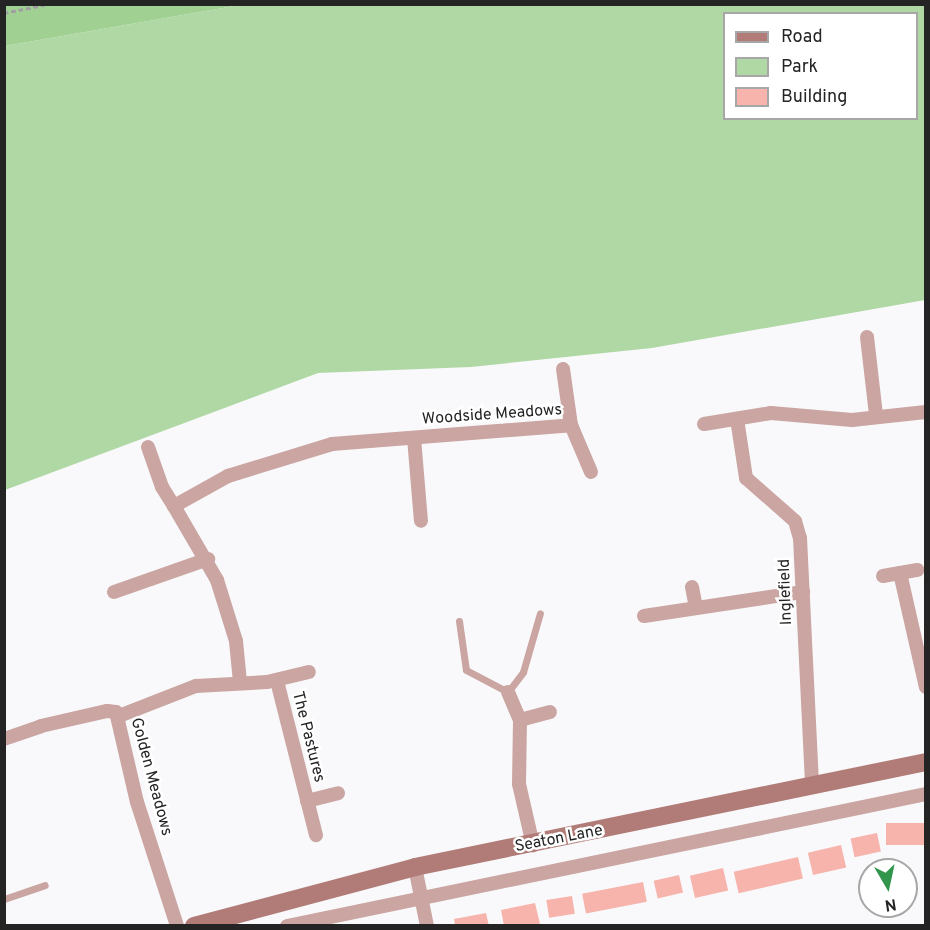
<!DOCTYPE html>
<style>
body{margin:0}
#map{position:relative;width:930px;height:930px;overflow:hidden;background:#f9f9fc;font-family:Overpass,sans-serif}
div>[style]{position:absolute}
.green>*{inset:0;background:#b0d8a4}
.forest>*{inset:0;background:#a1d192}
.building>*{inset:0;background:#f7b4ac;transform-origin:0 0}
.path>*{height:3px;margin-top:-1.5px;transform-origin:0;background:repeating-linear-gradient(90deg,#9f9fa1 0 4.5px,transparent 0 7.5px)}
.service>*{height:7px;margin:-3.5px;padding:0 3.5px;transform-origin:3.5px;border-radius:3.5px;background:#caa5a1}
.minor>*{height:14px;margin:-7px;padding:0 7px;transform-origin:7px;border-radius:7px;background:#caa5a1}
.secondary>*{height:18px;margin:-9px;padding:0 9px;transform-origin:9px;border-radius:9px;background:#b17c77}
span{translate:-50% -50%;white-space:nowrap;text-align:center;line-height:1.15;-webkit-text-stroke:5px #fff;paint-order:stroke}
.street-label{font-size:16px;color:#242425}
.frame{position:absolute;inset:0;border:6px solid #242425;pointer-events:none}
.legend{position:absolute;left:723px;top:12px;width:195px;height:108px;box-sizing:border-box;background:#fff;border:2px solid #a7a7a8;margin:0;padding:8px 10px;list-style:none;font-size:18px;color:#242425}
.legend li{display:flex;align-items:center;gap:12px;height:30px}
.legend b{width:30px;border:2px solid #a7a7a8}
.north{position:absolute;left:858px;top:858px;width:60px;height:60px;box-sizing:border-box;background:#fff;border:2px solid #a7a7a8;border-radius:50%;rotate:171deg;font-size:16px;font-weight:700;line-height:24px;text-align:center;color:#242425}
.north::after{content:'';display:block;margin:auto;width:21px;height:27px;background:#31964c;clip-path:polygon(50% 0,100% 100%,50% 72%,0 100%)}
</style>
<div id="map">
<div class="green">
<div style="clip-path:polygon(evenodd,240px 5px,925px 5px,925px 300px,652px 348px,471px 367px,318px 373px,5px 490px,5px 46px,240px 5px,724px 14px,916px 14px,916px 118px,724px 118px,724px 14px)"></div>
</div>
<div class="forest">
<div style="clip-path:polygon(5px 4px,240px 4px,240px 5px,5px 46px)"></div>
</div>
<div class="building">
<div style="left:926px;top:823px;width:22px;height:40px;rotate:90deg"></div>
<div style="left:877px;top:833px;width:19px;height:27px;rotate:78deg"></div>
<div style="left:841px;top:845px;width:23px;height:34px;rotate:77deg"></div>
<div style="left:798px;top:857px;width:22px;height:66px;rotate:77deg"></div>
<div style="left:723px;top:868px;width:23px;height:34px;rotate:77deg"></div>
<div style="left:679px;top:875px;width:18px;height:26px;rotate:77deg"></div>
<div style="left:643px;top:882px;width:20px;height:62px;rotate:79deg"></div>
<div style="left:572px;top:896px;width:18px;height:26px;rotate:81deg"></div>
<div style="clip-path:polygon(535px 903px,540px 924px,504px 926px,501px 910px)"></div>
<div style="clip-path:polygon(486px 913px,489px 926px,455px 926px,454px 919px)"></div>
</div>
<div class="path">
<div style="left:4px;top:13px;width:45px;rotate:-11.6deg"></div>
</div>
<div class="service">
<div style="left:459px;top:621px;width:49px;rotate:81.9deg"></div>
<div style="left:466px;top:670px;width:47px;rotate:27.6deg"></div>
<div style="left:508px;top:692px;width:25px;rotate:-53deg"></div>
<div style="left:523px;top:672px;width:61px;rotate:-73.9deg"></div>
<div style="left:4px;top:899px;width:43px;rotate:-18.9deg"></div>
</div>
<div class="minor">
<div style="left:867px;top:337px;width:79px;rotate:83.4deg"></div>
<div style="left:563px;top:369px;width:57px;rotate:81.9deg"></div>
<div style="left:571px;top:425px;width:51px;rotate:66.9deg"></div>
<div style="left:737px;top:419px;width:60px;rotate:81.3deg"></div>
<div style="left:746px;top:478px;width:65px;rotate:41.3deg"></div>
<div style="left:795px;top:521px;width:18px;rotate:74deg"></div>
<div style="left:800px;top:538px;width:249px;rotate:87.2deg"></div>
<div style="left:704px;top:424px;width:68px;rotate:-9.3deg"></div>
<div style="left:771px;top:413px;width:81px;rotate:4.9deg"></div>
<div style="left:852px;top:420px;width:74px;rotate:-6.2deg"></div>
<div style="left:414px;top:438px;width:83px;rotate:85.2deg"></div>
<div style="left:148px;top:447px;width:42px;rotate:70.7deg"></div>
<div style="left:162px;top:487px;width:22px;rotate:58deg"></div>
<div style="left:900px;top:573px;width:117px;rotate:77.2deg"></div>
<div style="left:883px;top:576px;width:35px;rotate:-10deg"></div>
<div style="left:692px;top:587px;width:21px;rotate:79deg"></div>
<div style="left:114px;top:592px;width:100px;rotate:-19.3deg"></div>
<div style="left:644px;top:616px;width:161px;rotate:-8.6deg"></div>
<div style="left:277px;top:681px;width:159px;rotate:75.8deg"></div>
<div style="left:240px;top:682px;width:41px;rotate:-95.6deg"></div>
<div style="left:236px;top:641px;width:64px;rotate:-107.3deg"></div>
<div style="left:217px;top:580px;width:86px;rotate:-120.2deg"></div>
<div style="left:174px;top:506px;width:62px;rotate:-29.1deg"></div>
<div style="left:228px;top:476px;width:109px;rotate:-17.1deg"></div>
<div style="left:332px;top:444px;width:240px;rotate:-4.5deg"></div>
<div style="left:508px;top:692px;width:30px;rotate:67deg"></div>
<div style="left:520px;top:720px;width:31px;rotate:-15deg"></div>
<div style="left:119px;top:716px;width:83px;rotate:-21.3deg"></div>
<div style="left:196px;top:686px;width:71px;rotate:-3.2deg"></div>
<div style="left:267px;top:682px;width:43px;rotate:-13.4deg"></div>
<div style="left:520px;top:720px;width:64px;rotate:90.9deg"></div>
<div style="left:519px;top:784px;width:63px;rotate:77.1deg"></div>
<div style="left:4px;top:739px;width:39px;rotate:-19deg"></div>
<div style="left:41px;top:726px;width:68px;rotate:-12.8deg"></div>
<div style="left:107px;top:711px;width:9px;rotate:6deg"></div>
<div style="left:116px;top:712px;width:92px;rotate:76.9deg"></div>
<div style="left:137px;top:802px;width:130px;rotate:72.1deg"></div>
<div style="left:307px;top:801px;width:32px;rotate:-14deg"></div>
<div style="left:415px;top:867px;width:60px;rotate:78.5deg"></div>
<div style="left:287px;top:926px;width:652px;rotate:-11.67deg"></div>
</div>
<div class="secondary">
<div style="left:194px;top:926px;width:229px;rotate:-14.9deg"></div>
<div style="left:415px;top:867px;width:522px;rotate:-11.61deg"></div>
</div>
<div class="street-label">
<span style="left:492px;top:415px;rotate:-4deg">Woodside Meadows</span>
<span style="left:786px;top:592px;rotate:-92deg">Inglefield</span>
<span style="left:308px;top:737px;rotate:76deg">The Pastures</span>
<span style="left:151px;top:777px;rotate:75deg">Golden Meadows</span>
<span style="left:559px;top:839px;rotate:-11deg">Seaton Lane</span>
</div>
<div class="frame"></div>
<ul class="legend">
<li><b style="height:8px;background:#b17c77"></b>Road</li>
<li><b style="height:16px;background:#b0d8a4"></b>Park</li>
<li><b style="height:16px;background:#f7b4ac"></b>Building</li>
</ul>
<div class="north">N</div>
</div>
